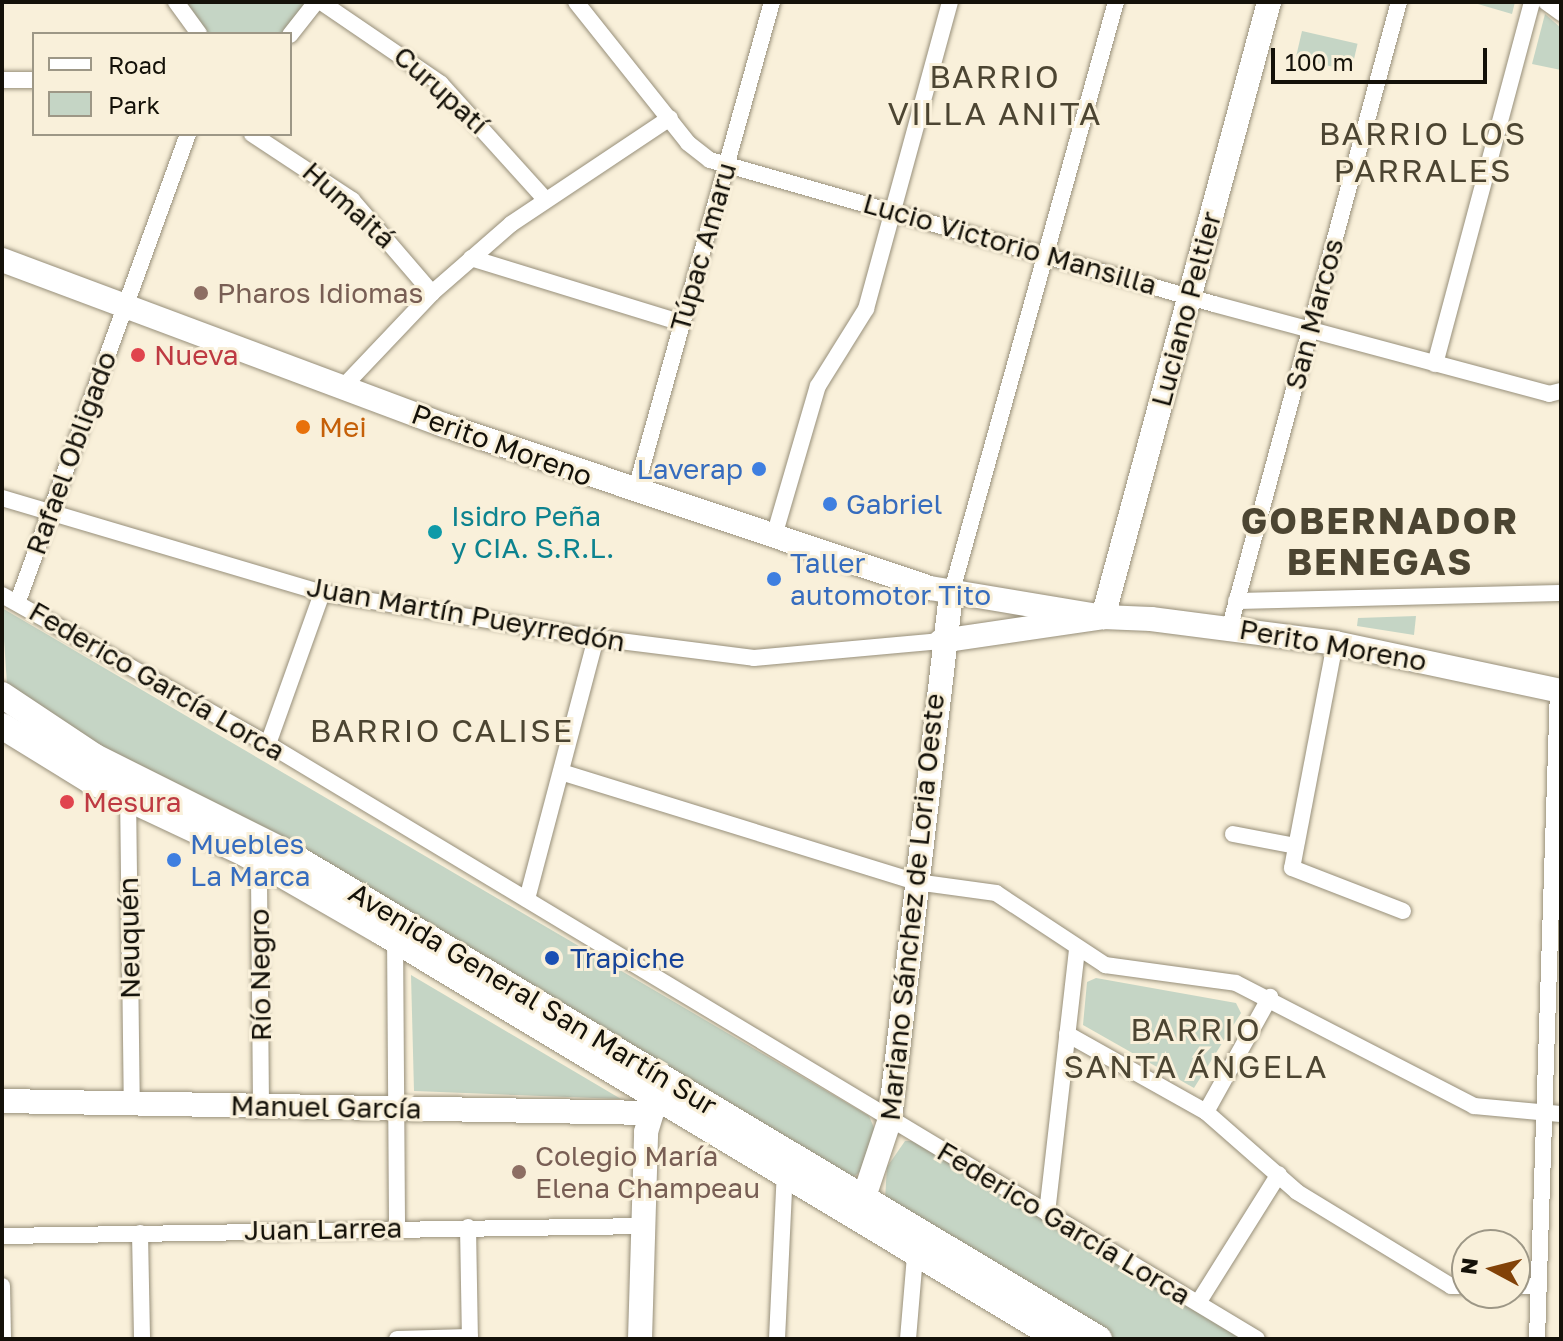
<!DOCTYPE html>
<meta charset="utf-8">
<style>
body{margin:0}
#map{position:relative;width:1563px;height:1341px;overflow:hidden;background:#f9f0da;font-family:"Golos Text",sans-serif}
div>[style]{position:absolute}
.green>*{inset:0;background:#c5d5c5;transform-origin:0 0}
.roads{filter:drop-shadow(0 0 2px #978f7a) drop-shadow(0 0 2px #978f7a)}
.street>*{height:16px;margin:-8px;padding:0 8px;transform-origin:8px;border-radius:8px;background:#fff}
.secondary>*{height:24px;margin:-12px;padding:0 12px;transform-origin:12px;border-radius:12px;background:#fff}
.primary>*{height:26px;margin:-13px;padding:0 13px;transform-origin:13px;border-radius:13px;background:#fff}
.dots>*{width:22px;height:22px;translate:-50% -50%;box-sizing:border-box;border:4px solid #f9f0da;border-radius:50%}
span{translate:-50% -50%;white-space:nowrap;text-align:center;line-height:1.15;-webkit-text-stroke:6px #f9f0da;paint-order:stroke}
.street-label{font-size:28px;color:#141109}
.education-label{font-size:28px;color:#785e54}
.left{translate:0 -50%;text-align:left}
.health-label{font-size:28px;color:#be3a42}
.food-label{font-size:28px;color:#c56008}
.shop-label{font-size:28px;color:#366cbe}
.right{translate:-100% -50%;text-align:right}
.culture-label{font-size:28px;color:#0d838f}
.transit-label{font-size:28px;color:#164399}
.quarter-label{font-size:32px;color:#4c4532;letter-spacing:2px}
.district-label{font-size:36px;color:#4c4532;font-weight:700;letter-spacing:2px}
.frame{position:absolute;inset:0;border:4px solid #141109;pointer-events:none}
.legend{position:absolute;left:32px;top:32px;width:260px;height:104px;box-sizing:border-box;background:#f9f0da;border:2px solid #9d9786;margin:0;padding:10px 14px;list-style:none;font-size:24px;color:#141109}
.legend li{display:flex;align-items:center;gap:16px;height:40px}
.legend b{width:40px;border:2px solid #9d9786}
.north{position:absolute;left:1451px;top:1229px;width:80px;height:80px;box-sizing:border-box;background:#f9f0da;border:2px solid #9d9786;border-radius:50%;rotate:277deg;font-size:22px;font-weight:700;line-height:32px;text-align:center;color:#141109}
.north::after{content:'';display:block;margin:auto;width:28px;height:36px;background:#824208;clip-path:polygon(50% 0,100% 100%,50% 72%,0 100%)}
.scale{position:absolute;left:1271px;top:48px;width:216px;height:36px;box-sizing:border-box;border:4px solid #141109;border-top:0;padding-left:10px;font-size:24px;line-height:28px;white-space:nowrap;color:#141109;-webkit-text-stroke:6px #f9f0da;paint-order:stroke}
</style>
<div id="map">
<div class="green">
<div style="clip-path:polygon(176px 2px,316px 2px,290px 34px,199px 34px)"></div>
<div style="clip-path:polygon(1471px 2px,1515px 2px,1512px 14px)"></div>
<div style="clip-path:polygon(1545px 14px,1561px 28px,1561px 70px,1532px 64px)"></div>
<div style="left:1302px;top:31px;width:57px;height:28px;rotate:13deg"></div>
<div style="clip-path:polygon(2px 608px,869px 1116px,875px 1130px,860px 1172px,853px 1177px,137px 769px,7px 685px)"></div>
<div style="clip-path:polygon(1416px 616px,1414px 635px,1357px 626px,1358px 618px)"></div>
<div style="clip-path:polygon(411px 975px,621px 1099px,414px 1091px)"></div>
<div style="clip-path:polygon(1096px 978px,1236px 1003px,1241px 1013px,1194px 1088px,1083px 1025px,1087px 982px)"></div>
<div style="clip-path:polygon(905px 1141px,912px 1141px,1241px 1339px,1109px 1339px,885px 1199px,887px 1167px)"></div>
</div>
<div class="roads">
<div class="street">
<div style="left:176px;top:2px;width:39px;rotate:54deg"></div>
<div style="left:321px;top:2px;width:145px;rotate:34.3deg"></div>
<div style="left:441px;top:84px;width:154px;rotate:47.9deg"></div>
<div style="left:576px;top:2px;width:180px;rotate:51.5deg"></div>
<div style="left:688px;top:143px;width:28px;rotate:38deg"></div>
<div style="left:710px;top:160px;width:524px;rotate:15.95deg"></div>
<div style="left:1214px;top:304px;width:347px;rotate:15deg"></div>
<div style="left:1549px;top:394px;width:12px;rotate:-14deg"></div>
<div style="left:1546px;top:2px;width:19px;rotate:36deg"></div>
<div style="left:290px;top:35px;width:42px;rotate:-51.8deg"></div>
<div style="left:2px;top:80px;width:32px"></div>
<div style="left:252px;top:134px;width:120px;rotate:33.4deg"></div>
<div style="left:352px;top:200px;width:123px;rotate:49.3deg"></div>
<div style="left:471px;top:258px;width:221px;rotate:17.1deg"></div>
<div style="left:1435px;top:364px;width:375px;rotate:-75deg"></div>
<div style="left:342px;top:388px;width:131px;rotate:-46.5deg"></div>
<div style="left:432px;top:293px;width:105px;rotate:-41.1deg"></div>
<div style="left:511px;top:224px;width:191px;rotate:-33.7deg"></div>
<div style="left:635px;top:492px;width:509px;rotate:-74.38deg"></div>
<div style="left:2px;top:498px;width:334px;rotate:16.5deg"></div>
<div style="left:322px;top:593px;width:278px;rotate:9.3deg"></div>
<div style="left:596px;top:638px;width:159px;rotate:7.2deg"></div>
<div style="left:754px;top:658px;width:188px;rotate:-5.2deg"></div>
<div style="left:774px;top:536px;width:156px;rotate:-73.7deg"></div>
<div style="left:818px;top:386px;width:91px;rotate:-58.1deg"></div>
<div style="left:866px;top:309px;width:318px;rotate:-74.7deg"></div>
<div style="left:951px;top:594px;width:615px;rotate:-74.43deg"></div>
<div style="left:2px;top:595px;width:305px;rotate:29.3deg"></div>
<div style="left:268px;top:744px;width:1154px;rotate:31.03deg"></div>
<div style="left:18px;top:601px;width:497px;rotate:-70deg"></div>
<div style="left:1236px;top:601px;width:325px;rotate:-1.4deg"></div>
<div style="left:1230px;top:626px;width:646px;rotate:-74.85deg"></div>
<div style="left:1335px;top:643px;width:229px;rotate:100.8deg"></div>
<div style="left:1292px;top:868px;width:119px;rotate:21.2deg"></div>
<div style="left:268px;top:744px;width:160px;rotate:-70.3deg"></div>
<div style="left:561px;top:772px;width:372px;rotate:17.2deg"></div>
<div style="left:916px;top:882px;width:81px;rotate:7.8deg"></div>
<div style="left:996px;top:893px;width:131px;rotate:33.4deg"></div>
<div style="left:1105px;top:965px;width:132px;rotate:7.8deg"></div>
<div style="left:1236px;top:983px;width:268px;rotate:27.3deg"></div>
<div style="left:1474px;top:1106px;width:87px;rotate:5.3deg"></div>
<div style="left:128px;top:793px;width:310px;rotate:89.3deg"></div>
<div style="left:1233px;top:834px;width:64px;rotate:10.8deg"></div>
<div style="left:527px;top:899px;width:270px;rotate:-75.2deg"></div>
<div style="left:395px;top:934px;width:294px;rotate:89.6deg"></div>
<div style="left:1067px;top:1034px;width:159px;rotate:29.3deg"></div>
<div style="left:1206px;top:1112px;width:121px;rotate:41.3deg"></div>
<div style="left:1297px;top:1192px;width:180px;rotate:31.4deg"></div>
<div style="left:1451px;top:1286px;width:16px"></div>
<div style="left:261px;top:1106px;width:222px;rotate:-90.5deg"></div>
<div style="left:259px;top:884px;width:28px;rotate:-67deg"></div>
<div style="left:1206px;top:1112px;width:132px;rotate:-60.9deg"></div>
<div style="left:1047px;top:1213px;width:266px;rotate:-83.5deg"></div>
<div style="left:468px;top:1227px;width:112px;rotate:89deg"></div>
<div style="left:140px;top:1233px;width:106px;rotate:88.9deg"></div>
<div style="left:2px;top:1236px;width:641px;rotate:-0.89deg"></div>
<div style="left:2px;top:1286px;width:53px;rotate:88.9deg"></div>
<div style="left:1515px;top:1286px;width:23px"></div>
<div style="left:1198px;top:1303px;width:152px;rotate:-57.9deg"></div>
<div style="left:397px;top:1339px;width:73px;rotate:-1.6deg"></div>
<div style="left:777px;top:1339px;width:167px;rotate:-87.3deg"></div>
<div style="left:908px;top:1339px;width:95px;rotate:-85.2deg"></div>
<div style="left:1537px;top:1339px;width:649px;rotate:-88.15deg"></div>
</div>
<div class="secondary">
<div style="left:2px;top:260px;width:472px;rotate:20.5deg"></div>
<div style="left:444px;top:425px;width:513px;rotate:18.54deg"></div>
<div style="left:930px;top:588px;width:175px;rotate:9.5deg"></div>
<div style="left:1103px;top:617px;width:637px;rotate:-74.89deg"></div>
<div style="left:941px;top:641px;width:164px;rotate:-8.4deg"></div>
<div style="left:1103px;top:617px;width:48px;rotate:2.4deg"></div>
<div style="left:1151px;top:619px;width:186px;rotate:7.4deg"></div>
<div style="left:1335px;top:643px;width:231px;rotate:12deg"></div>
<div style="left:2px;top:1101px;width:648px;rotate:1.06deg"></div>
<div style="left:858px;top:1215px;width:101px;rotate:-71.6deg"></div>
<div style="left:890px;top:1119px;width:529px;rotate:-83.37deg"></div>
<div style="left:640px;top:1339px;width:207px;rotate:-88.3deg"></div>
<div style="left:646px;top:1132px;width:34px;rotate:-73deg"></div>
</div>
<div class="primary">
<div style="left:2px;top:695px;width:112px;rotate:33.7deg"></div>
<div style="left:95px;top:757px;width:217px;rotate:26.6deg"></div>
<div style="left:289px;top:854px;width:944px;rotate:30.91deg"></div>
<div style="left:2px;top:726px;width:105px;rotate:31.7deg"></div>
<div style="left:91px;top:781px;width:171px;rotate:25.2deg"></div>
<div style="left:246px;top:854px;width:155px;rotate:29.9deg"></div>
<div style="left:380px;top:931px;width:792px;rotate:31deg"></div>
</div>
</div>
<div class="dots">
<div style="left:201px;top:293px;background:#8d6e63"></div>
<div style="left:138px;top:355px;background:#e0444e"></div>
<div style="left:303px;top:427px;background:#e8710a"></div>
<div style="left:759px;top:469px;background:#3f7fe0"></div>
<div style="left:830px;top:504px;background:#3f7fe0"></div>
<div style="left:435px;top:532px;background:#0f9aa8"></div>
<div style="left:774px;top:579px;background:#3f7fe0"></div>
<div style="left:67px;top:802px;background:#e0444e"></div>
<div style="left:174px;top:860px;background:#3f7fe0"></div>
<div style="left:552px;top:958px;background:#1a4fb4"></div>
<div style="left:519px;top:1172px;background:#8d6e63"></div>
</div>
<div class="street-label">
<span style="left:441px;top:90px;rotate:42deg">Curupatí</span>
<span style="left:349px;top:205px;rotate:42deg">Humaitá</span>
<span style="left:1010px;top:244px;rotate:16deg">Lucio Victorio Mansilla</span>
<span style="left:703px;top:247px;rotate:-74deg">Túpac Amaru</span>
<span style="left:1186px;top:309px;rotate:-75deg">Luciano Peltier</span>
<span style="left:1314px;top:314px;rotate:-75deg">San Marcos</span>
<span style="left:502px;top:445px;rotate:20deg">Perito Moreno</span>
<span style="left:71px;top:453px;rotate:-70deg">Rafael Obligado</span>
<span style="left:466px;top:614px;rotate:10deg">Juan Martín Pueyrredón</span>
<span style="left:1333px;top:645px;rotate:10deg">Perito Moreno</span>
<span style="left:157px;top:681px;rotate:30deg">Federico García Lorca</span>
<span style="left:912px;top:907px;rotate:-84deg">Mariano Sánchez de Loria Oeste</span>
<span style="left:129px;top:938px;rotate:-91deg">Neuquén</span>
<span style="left:260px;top:975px;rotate:-91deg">Río Negro</span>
<span style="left:533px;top:999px;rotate:31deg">Avenida General San Martín Sur</span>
<span style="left:326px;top:1107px;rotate:1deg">Manuel García</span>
<span style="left:1064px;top:1223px;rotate:31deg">Federico García Lorca</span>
<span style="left:323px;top:1229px;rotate:-1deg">Juan Larrea</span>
</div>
<div class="education-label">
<span class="left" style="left:217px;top:293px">Pharos Idiomas</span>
<span class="left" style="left:535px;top:1172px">Colegio María<br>Elena Champeau</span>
</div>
<div class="health-label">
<span class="left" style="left:154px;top:355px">Nueva</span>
<span class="left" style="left:83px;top:802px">Mesura</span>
</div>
<div class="food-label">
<span class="left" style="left:319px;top:427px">Mei</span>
</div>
<div class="shop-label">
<span class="right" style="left:743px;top:469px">Laverap</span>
<span class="left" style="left:846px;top:504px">Gabriel</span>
<span class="left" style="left:790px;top:579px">Taller<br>automotor Tito</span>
<span class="left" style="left:190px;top:860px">Muebles<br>La Marca</span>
</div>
<div class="culture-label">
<span class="left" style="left:451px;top:532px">Isidro Peña<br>y CIA. S.R.L.</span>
</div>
<div class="transit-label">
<span class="left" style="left:570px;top:958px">Trapiche</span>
</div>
<div class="quarter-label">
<span style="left:995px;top:95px">BARRIO<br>VILLA ANITA</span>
<span style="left:1423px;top:152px">BARRIO LOS<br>PARRALES</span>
<span style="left:442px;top:730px">BARRIO CALISE</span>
<span style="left:1196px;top:1048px">BARRIO<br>SANTA ÁNGELA</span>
</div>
<div class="district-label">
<span style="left:1380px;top:541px">GOBERNADOR<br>BENEGAS</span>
</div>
<div class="frame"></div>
<ul class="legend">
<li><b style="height:10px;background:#fff"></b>Road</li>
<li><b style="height:22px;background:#c5d5c5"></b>Park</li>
</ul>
<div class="north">N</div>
<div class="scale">100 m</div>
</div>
